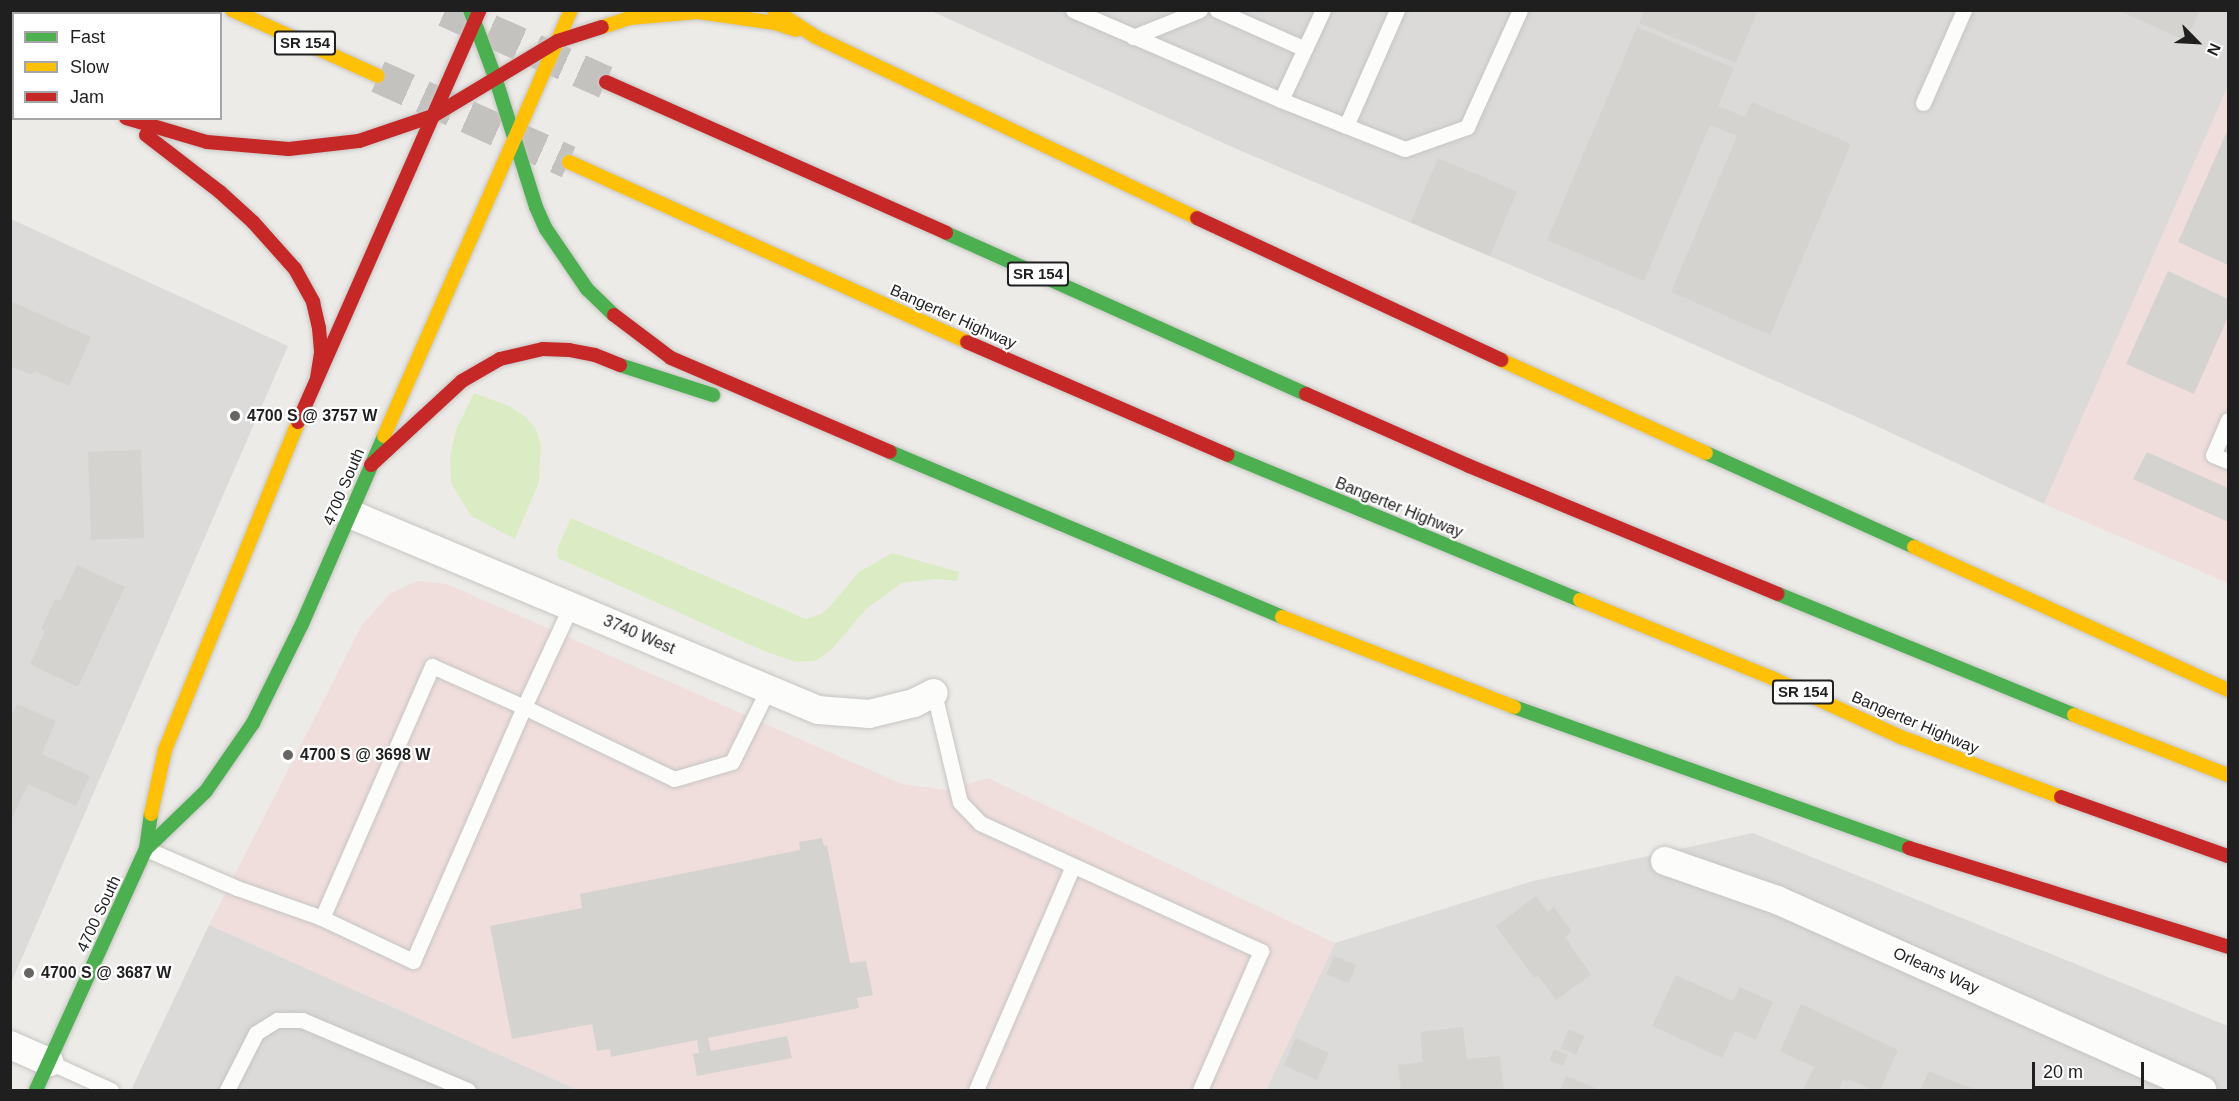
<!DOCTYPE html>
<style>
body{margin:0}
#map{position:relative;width:2239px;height:1101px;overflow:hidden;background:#edebe7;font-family:Arial,sans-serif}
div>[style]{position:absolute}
.residential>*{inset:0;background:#dcdbd9}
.commercial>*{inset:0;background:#f0dedc}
.religious>*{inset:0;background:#dbdad9}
.grass>*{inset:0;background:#dbecc4}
.building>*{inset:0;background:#d5d3d0;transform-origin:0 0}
.highway-tunnel>*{height:33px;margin-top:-16.5px;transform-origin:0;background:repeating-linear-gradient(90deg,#c4c2bf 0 33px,transparent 0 49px)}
.roads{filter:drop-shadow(0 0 2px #c6c5c3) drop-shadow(0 0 2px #c6c5c3)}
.lane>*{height:15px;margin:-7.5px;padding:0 7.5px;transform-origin:7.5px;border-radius:7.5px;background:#fcfcfb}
.street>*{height:28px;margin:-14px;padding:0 14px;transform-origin:14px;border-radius:14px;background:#fcfcfb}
.fast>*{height:14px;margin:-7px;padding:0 7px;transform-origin:7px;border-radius:7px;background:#4caf50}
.slow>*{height:14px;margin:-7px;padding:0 7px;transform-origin:7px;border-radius:7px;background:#ffc107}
.jam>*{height:14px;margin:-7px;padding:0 7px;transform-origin:7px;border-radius:7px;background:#c62828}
.dots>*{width:16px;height:16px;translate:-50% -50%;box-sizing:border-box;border:3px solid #fff;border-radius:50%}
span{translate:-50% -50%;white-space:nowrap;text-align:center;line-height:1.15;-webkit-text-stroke:4.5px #fff;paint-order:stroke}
.shield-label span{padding:2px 4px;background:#fff;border:2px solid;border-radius:4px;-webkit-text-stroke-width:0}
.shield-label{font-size:15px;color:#1f1f1f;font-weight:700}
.street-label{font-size:16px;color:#1f1f1f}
.poi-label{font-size:16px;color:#1f1f1f;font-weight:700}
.left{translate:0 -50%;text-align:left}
.frame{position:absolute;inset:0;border:12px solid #1f1f1f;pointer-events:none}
.legend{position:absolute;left:12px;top:12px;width:210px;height:108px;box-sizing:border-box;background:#fff;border:2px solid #a5a5a5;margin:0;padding:8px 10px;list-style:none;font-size:18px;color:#1f1f1f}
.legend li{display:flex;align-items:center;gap:12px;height:30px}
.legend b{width:30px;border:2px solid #a5a5a5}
.north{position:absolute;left:2167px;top:12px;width:60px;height:60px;-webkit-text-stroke:4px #fff;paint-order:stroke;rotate:114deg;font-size:16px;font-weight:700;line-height:24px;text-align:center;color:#1f1f1f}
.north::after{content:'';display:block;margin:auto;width:21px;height:27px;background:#1f1f1f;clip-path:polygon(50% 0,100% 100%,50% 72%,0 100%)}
.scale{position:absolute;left:2032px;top:1062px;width:112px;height:27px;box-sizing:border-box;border:3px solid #1f1f1f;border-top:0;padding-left:8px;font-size:18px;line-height:21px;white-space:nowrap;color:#1f1f1f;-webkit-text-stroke:4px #fff;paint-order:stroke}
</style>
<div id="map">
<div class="residential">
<div style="clip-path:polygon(11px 219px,288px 346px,11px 983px)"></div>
<div style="clip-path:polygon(1753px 833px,2228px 1026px,2228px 1090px,1266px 1090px,1335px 943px,1529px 882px)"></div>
</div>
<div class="commercial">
<div style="clip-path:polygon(2228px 86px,2228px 583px,2044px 504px)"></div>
<div style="clip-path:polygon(417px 581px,447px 584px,902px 784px,947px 790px,988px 778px,1335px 943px,1266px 1090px,578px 1090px,209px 925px,362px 625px,391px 593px)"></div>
</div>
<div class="religious">
<div style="clip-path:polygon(931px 11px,2228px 11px,2228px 86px,2044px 504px,1872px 424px,1619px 311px,1239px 150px)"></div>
<div style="clip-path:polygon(209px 925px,578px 1090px,131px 1090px)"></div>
</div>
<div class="grass">
<div style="clip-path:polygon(474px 393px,509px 406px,526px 417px,536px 429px,541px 445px,539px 482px,515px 539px,471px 516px,451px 483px,450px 456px,456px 430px)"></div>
<div style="clip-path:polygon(571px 518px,806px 619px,821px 614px,830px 606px,859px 572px,892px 553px,959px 572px,957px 581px,936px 579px,902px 583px,866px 609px,833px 648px,823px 656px,814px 661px,796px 662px,764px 651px,558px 558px,557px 550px)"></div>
</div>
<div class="building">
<div style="clip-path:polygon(1644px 10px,1758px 10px,1736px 63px,1639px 23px)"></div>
<div style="clip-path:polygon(2118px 10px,2200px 10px,2186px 41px)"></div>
<div style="clip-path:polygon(1637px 27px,1734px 68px,1718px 106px,1745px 117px,1752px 102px,1851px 144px,1770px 335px,1671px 292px,1737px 136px,1710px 125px,1644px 281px,1547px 240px)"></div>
<div style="clip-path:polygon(2228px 129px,2228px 265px,2178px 242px)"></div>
<div style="left:1438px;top:158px;width:86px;height:70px;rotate:23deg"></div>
<div style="clip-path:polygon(2168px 271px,2228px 299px,2228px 317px,2194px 394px,2126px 364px)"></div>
<div style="clip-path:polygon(10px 301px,91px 337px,69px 386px,34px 371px,32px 375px,10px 366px)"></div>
<div style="left:141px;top:450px;width:88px;height:53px;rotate:88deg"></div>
<div style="clip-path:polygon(2147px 452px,2228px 488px,2228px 522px,2133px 479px)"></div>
<div style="clip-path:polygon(77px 565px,125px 587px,78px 687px,30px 664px,45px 631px,41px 629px,55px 599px,60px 601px)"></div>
<div style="clip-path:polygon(17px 704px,56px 721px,42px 754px,90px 776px,76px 806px,28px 784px,10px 822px,10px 719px)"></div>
<div style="clip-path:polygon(822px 838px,824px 846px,827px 845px,850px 963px,866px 961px,873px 995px,857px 998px,859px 1008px,708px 1038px,711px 1051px,787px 1036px,792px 1058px,697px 1076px,693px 1054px,699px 1053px,697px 1040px,611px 1057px,610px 1049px,597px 1051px,592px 1024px,512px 1039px,490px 926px,582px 908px,580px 894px,800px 850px,799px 842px)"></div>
<div style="clip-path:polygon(1536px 896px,1548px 912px,1554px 907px,1572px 931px,1565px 937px,1591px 975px,1556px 1000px,1538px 975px,1534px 978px,1496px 926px)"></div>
<div style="left:1334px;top:956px;width:24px;height:20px;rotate:22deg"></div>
<div style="clip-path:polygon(1676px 975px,1733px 1001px,1740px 987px,1773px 1002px,1756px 1040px,1735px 1031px,1722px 1058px,1652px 1026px)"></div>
<div style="clip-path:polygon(1801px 1004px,1898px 1050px,1880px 1090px,1873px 1090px,1848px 1079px,1847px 1082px,1843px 1080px,1838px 1090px,1803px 1090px,1814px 1067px,1780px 1051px)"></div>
<div style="clip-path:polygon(1463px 1027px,1467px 1059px,1500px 1056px,1504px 1090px,1401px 1090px,1398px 1065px,1423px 1062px,1420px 1032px)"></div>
<div style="left:1569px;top:1029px;width:17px;height:21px;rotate:24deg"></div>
<div style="left:1296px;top:1038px;width:36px;height:30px;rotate:24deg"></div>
<div style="left:1554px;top:1049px;width:15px;height:12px;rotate:23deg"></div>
<div style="clip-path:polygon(1929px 1071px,1960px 1084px,1979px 1090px,1920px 1090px)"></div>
<div style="clip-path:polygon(1566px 1076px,1600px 1090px,1560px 1090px)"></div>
</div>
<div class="highway-tunnel">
<div style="left:445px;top:10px;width:176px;rotate:24.1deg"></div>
<div style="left:378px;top:76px;width:209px;rotate:24.2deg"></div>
</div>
<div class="roads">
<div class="lane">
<div style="left:1073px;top:10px;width:227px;rotate:23.4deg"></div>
<div style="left:1281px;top:100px;width:99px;rotate:-65deg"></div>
<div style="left:1217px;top:10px;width:96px;rotate:23.9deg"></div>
<div style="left:1133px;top:37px;width:72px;rotate:-21.9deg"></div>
<div style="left:1281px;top:100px;width:133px;rotate:21.6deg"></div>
<div style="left:1405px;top:149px;width:66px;rotate:-19.5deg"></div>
<div style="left:1467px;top:127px;width:128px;rotate:-65.6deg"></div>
<div style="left:1923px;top:103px;width:102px;rotate:-66.2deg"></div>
<div style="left:1346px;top:126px;width:127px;rotate:-66.3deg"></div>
<div style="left:2228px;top:420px;width:38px;rotate:113deg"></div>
<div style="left:2213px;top:455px;width:16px;rotate:22deg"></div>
<div style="left:571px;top:606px;width:111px;rotate:115deg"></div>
<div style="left:524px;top:707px;width:166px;rotate:25.6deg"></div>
<div style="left:674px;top:779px;width:60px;rotate:-16.3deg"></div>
<div style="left:732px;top:762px;width:81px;rotate:-63.7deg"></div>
<div style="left:934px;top:693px;width:112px;rotate:76.6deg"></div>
<div style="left:960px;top:802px;width:29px;rotate:46deg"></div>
<div style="left:980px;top:823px;width:309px;rotate:24.5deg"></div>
<div style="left:1261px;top:951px;width:152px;rotate:113.7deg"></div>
<div style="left:146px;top:849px;width:99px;rotate:23.2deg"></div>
<div style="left:237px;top:888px;width:90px;rotate:19.4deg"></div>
<div style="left:322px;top:918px;width:275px;rotate:-66.4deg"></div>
<div style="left:432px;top:666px;width:101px;rotate:24deg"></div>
<div style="left:524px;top:707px;width:277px;rotate:113.6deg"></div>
<div style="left:413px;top:961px;width:101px;rotate:-154.7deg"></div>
<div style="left:49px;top:1062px;width:68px;rotate:24.3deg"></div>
<div style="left:227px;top:1090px;width:64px;rotate:-63deg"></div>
<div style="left:256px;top:1033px;width:25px;rotate:-32deg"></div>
<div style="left:277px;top:1020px;width:25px"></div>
<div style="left:302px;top:1020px;width:180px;rotate:22.9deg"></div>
<div style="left:976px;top:1090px;width:244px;rotate:-66.6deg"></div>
</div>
<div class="street">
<div style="left:350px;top:514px;width:507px;rotate:22.72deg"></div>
<div style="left:818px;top:710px;width:51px;rotate:4.5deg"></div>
<div style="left:869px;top:714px;width:46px;rotate:-13.7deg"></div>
<div style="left:914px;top:703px;width:22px;rotate:-27deg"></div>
<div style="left:1665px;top:861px;width:119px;rotate:19.2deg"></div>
<div style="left:1777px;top:900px;width:466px;rotate:24.1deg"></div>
<div style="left:10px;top:1045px;width:43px;rotate:23.6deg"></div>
</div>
<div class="fast">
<div style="left:470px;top:10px;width:75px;rotate:69.6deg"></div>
<div style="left:496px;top:80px;width:133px;rotate:72.5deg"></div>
<div style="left:536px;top:207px;width:24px;rotate:66deg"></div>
<div style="left:546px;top:229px;width:73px;rotate:55.7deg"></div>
<div style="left:587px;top:289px;width:37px;rotate:44deg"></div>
<div style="left:10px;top:65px;width:4px;rotate:14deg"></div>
<div style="left:946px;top:233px;width:394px;rotate:24.1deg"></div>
<div style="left:620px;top:365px;width:98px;rotate:17.9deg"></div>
<div style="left:890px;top:452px;width:425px;rotate:22.8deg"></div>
<div style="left:1706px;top:453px;width:228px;rotate:24.3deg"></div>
<div style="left:1228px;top:455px;width:381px;rotate:22.4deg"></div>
<div style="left:1778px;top:594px;width:320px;rotate:22.2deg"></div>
<div style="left:1514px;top:707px;width:419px;rotate:19.6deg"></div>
<div style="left:146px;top:849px;width:83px;rotate:-44deg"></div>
<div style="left:206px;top:791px;width:83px;rotate:-55.3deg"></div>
<div style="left:253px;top:723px;width:110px;rotate:-63.7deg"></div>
<div style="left:302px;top:624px;width:205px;rotate:-66.4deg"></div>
<div style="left:36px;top:1090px;width:265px;rotate:-65.5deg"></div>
<div style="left:146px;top:849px;width:35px;rotate:-82deg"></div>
</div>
<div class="slow">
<div style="left:232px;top:10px;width:160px;rotate:24.3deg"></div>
<div style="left:774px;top:10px;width:50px;rotate:32.7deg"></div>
<div style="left:816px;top:37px;width:422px;rotate:25.4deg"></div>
<div style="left:602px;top:27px;width:29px;rotate:-18deg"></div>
<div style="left:630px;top:18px;width:68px;rotate:-5deg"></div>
<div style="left:698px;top:12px;width:78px;rotate:8.1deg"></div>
<div style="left:775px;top:23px;width:22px;rotate:18deg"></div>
<div style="left:569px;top:162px;width:437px;rotate:24.3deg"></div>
<div style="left:1501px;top:360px;width:225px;rotate:24.4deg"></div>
<div style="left:384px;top:436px;width:465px;rotate:-66.3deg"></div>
<div style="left:1914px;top:547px;width:345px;rotate:24.5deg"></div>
<div style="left:1580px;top:600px;width:207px;rotate:22.1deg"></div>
<div style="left:1772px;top:678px;width:142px;rotate:24.6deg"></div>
<div style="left:1901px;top:737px;width:171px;rotate:20.6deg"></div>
<div style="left:1282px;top:617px;width:249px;rotate:21.2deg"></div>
<div style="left:2074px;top:715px;width:165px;rotate:21.3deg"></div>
<div style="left:151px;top:814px;width:66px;rotate:-77.7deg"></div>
<div style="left:165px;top:750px;width:354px;rotate:-67.9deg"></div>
</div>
<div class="jam">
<div style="left:606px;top:82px;width:372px;rotate:23.9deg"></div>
<div style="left:126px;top:118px;width:84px;rotate:16.5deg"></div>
<div style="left:207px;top:142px;width:82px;rotate:4.9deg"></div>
<div style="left:289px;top:149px;width:70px;rotate:-6.5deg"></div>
<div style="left:359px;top:141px;width:78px;rotate:-18.7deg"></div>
<div style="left:433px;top:116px;width:146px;rotate:-31deg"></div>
<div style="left:558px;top:41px;width:46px;rotate:-17.7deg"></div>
<div style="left:146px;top:135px;width:93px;rotate:37.6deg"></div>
<div style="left:220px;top:192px;width:45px;rotate:42.3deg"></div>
<div style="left:253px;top:222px;width:63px;rotate:48.2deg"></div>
<div style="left:295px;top:269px;width:38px;rotate:61deg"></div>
<div style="left:313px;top:302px;width:27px;rotate:77deg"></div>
<div style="left:319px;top:328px;width:25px;rotate:85deg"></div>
<div style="left:321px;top:353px;width:25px;rotate:99deg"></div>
<div style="left:1197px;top:218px;width:336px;rotate:25deg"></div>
<div style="left:614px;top:315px;width:71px;rotate:37deg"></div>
<div style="left:671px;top:358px;width:238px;rotate:23.2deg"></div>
<div style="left:967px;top:342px;width:284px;rotate:23.4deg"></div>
<div style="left:1306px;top:394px;width:178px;rotate:23.8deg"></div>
<div style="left:1469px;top:466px;width:334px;rotate:22.5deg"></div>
<div style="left:298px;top:422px;width:450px;rotate:-66.2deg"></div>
<div style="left:371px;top:465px;width:124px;rotate:-42.7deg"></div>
<div style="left:462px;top:381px;width:44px;rotate:-30.1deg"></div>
<div style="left:500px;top:359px;width:44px;rotate:-13.1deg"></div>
<div style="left:543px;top:349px;width:26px;rotate:2deg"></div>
<div style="left:569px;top:350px;width:26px;rotate:11deg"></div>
<div style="left:595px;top:355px;width:27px;rotate:22deg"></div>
<div style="left:2061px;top:797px;width:177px;rotate:19.5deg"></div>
<div style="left:1909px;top:848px;width:334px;rotate:17.2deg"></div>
</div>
</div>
<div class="dots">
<div style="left:235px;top:416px;background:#676665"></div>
<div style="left:288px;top:755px;background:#676665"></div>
<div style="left:29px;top:973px;background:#676665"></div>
</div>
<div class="shield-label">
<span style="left:305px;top:43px">SR 154</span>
<span style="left:1038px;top:274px">SR 154</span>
<span style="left:1803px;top:692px">SR 154</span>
</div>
<div class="street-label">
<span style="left:953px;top:317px;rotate:24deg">Bangerter Highway</span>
<span style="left:344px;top:487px;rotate:-67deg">4700 South</span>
<span style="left:1399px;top:508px;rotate:22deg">Bangerter Highway</span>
<span style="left:639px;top:635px;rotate:23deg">3740 West</span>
<span style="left:1915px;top:723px;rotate:23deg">Bangerter Highway</span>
<span style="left:99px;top:914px;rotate:-65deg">4700 South</span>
<span style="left:1936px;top:971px;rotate:24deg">Orleans Way</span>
</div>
<div class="poi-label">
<span class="left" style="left:247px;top:416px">4700 S @ 3757 W</span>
<span class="left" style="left:300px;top:755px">4700 S @ 3698 W</span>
<span class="left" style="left:41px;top:973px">4700 S @ 3687 W</span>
</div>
<div class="frame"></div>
<ul class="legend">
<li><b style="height:8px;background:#4caf50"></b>Fast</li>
<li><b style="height:8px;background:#ffc107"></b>Slow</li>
<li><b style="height:8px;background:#c62828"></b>Jam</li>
</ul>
<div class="north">N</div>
<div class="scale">20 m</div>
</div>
